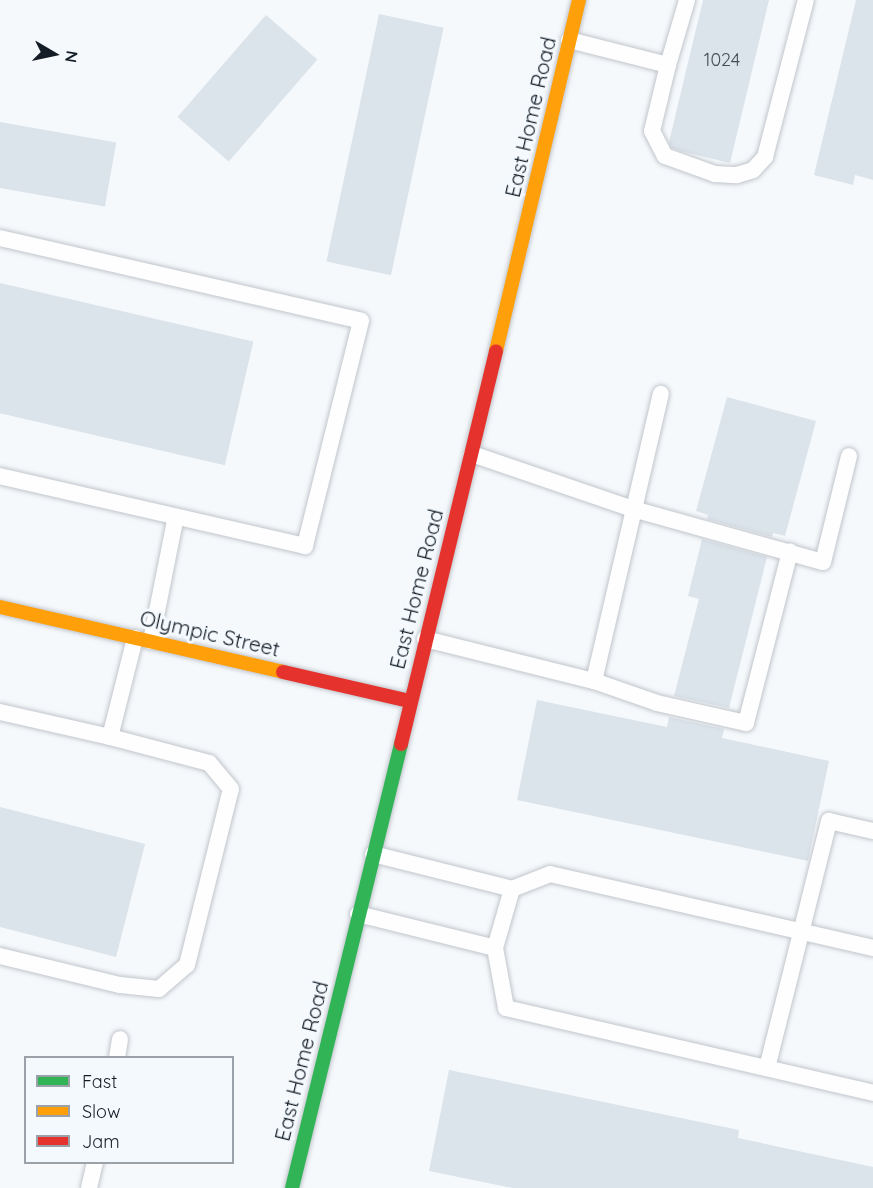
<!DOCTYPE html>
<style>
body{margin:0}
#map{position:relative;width:873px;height:1188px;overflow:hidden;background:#f6f9fc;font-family:Quicksand,sans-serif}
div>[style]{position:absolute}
.building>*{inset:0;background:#dbe3eb;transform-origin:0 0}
.roads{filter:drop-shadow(0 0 2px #c1c6cc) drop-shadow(0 0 2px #c1c6cc)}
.lane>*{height:16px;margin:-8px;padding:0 8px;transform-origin:8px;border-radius:8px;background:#fefeff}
.fast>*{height:14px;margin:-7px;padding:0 7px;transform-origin:7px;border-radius:7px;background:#30b455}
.slow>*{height:14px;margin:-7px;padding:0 7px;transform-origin:7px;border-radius:7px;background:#ff9f0a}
.jam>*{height:14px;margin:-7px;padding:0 7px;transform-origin:7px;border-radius:7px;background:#e5322d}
span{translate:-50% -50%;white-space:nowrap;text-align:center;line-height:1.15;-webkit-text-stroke:6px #f4f9fe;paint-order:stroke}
.number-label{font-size:18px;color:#464e57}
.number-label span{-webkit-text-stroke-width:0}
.street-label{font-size:21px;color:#141d26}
.legend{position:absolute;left:24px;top:1056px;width:210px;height:108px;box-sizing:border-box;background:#f4f9fe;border:2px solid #9aa1a8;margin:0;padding:8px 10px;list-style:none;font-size:18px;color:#141d26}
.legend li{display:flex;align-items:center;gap:12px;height:30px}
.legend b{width:30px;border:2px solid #9aa1a8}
.north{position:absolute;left:24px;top:24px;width:60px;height:60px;-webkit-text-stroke:4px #f4f9fe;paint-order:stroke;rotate:99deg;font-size:16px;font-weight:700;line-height:24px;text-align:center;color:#141d26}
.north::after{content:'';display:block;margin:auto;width:21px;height:27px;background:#141d26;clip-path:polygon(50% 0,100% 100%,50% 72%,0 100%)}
</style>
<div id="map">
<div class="building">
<div style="clip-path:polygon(703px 0,769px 0,730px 163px,684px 152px,672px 148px,669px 142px)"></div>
<div style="clip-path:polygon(856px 0,873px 0,873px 180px,855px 175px,853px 185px,814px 175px)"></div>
<div style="left:379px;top:14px;width:66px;height:253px;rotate:12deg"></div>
<div style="left:266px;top:15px;width:68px;height:135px;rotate:41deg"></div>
<div style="left:0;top:122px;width:118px;height:65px;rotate:10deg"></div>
<div style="left:0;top:283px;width:260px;height:127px;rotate:13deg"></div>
<div style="clip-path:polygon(727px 397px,816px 421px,785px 536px,773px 533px,772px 537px,707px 519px,708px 515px,696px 511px)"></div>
<div style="clip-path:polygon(702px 539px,767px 557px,729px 708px,674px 696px,699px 599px,688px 596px)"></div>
<div style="clip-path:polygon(537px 700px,667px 727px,669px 717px,724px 729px,722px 738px,829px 761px,808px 861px,517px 800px)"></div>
<div style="clip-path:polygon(0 807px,145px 844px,116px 957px,0 927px)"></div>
<div style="clip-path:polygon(449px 1070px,739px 1130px,738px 1138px,873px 1167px,873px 1188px,513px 1188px,429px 1171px)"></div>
</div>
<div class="roads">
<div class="lane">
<div style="left:569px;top:40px;width:102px;rotate:14.2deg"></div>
<div style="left:668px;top:65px;width:68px;rotate:103.6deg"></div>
<div style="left:652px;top:131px;width:28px;rotate:63deg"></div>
<div style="left:665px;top:156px;width:53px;rotate:19.8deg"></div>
<div style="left:715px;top:174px;width:22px;rotate:3deg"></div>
<div style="left:737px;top:175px;width:17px;rotate:-17deg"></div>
<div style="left:753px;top:170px;width:18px;rotate:-47deg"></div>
<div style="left:765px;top:157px;width:162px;rotate:-75.4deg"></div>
<div style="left:668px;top:65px;width:68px;rotate:-73.7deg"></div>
<div style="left:0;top:238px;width:370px;rotate:12.9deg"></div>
<div style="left:361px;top:321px;width:232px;rotate:104deg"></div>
<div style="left:305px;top:546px;width:313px;rotate:-167.1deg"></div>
<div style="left:472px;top:454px;width:170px;rotate:18.9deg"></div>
<div style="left:633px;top:509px;width:197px;rotate:15.6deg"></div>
<div style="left:823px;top:562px;width:109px;rotate:-76.2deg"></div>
<div style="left:425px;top:639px;width:174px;rotate:14deg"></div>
<div style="left:594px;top:681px;width:295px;rotate:-76.9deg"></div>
<div style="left:151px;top:641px;width:127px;rotate:-78.7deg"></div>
<div style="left:594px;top:681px;width:67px;rotate:19.2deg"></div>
<div style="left:657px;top:703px;width:91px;rotate:12.7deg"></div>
<div style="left:746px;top:723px;width:177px;rotate:-75.6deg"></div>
<div style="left:0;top:712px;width:113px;rotate:12.8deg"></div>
<div style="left:110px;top:737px;width:102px;rotate:-75.8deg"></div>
<div style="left:373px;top:854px;width:143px;rotate:14.1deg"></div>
<div style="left:512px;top:889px;width:41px;rotate:-21.5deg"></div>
<div style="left:550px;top:874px;width:331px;rotate:12.9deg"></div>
<div style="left:512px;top:889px;width:61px;rotate:106.1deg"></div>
<div style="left:495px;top:948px;width:61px;rotate:79.6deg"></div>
<div style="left:506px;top:1008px;width:377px;rotate:13deg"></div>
<div style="left:358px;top:914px;width:141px;rotate:13.9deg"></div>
<div style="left:0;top:956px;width:123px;rotate:13.6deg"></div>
<div style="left:120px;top:985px;width:39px;rotate:6deg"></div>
<div style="left:159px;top:989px;width:37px;rotate:-41deg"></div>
<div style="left:187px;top:965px;width:181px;rotate:-76deg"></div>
<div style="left:231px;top:789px;width:34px;rotate:-130deg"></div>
<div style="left:209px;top:763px;width:102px;rotate:-165.3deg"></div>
<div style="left:117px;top:1058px;width:19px;rotate:-81deg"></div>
<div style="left:767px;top:1068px;width:255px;rotate:-75.9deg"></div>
<div style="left:829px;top:821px;width:45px;rotate:12.8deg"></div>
<div style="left:89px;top:1188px;width:27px;rotate:-77deg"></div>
</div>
<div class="fast">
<div style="left:292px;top:1188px;width:457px;rotate:-76.2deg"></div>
</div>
<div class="slow">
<div style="left:496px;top:351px;width:361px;rotate:-76.7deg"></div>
<div style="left:0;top:607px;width:290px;rotate:12.9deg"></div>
</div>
<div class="jam">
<div style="left:283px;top:672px;width:130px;rotate:12.9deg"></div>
<div style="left:401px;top:744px;width:404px;rotate:-76.4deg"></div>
</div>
</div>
<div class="number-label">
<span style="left:722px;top:60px">1024</span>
</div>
<div class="street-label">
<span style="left:530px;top:117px;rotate:-77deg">East Home Road</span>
<span style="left:416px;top:589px;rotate:-76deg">East Home Road</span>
<span style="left:210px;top:633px;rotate:13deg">Olympic Street</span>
<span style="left:301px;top:1061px;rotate:-76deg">East Home Road</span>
</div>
<ul class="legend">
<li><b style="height:8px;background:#30b455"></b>Fast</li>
<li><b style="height:8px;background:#ff9f0a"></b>Slow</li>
<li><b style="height:8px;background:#e5322d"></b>Jam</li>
</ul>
<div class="north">N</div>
</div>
